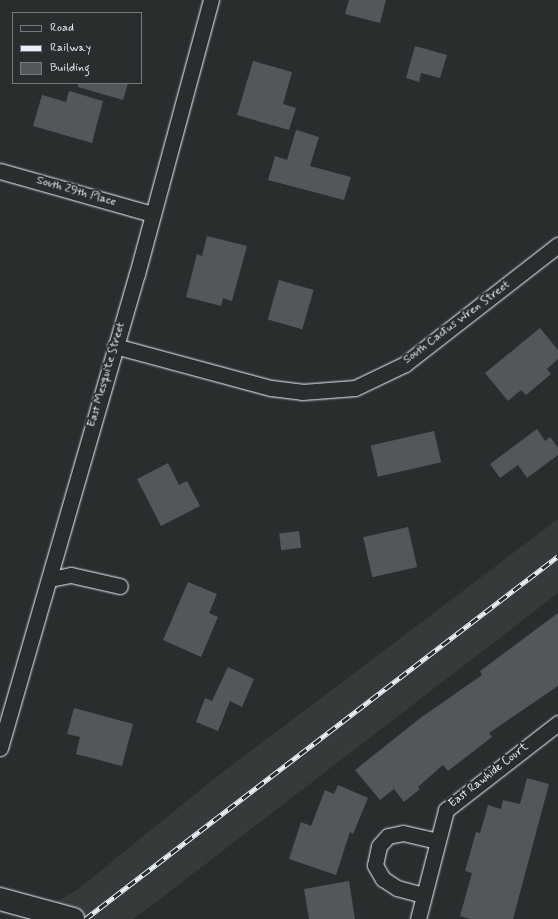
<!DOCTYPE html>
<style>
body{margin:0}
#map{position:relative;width:558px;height:919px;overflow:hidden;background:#2a2d2e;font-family:Mynerve,sans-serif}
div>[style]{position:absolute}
.built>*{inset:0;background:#363a3b}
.building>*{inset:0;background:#535759;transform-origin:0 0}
.roads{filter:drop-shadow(0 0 1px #e8f1f8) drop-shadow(0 0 1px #e8f1f8)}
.minor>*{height:15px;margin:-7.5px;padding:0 7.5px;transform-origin:7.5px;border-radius:7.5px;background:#2a2d2e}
.secondary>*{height:22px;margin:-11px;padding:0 11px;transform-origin:11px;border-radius:11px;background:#2a2d2e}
.rail>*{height:4.5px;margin-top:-2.25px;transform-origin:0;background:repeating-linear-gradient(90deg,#2a2d2e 0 9px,#e8f1f8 0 18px);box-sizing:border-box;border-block:1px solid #e8f1f8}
span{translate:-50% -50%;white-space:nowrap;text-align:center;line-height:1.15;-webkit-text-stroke:4px #2a2d2e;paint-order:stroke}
.street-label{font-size:12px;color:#e8f1f8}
.legend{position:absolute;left:12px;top:12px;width:130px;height:72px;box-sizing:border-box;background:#2a2d2e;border:1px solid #767b7f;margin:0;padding:5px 7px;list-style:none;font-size:12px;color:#e8f1f8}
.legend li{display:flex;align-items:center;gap:8px;height:20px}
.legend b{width:20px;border:1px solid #767b7f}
</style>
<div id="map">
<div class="built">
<div style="clip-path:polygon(558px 519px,558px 593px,151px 906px,133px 919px,25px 919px,77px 890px,210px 782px)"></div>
</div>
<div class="building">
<div style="clip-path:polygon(349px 0,386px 0,380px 23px,345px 14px)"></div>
<div style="clip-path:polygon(415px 46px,447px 55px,440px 78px,421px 73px,419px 82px,406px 78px)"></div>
<div style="clip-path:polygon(253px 61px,292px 72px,283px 104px,296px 108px,289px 130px,237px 115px)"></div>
<div style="clip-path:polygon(78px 83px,128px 83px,123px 100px,78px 87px)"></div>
<div style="clip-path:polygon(69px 91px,103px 101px,92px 143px,33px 126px,42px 95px,66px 102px)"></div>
<div style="clip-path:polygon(296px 130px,319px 137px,310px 166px,351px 177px,344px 200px,268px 180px,275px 156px,287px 160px)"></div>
<div style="clip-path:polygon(207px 236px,247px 246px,232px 301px,223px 298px,221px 306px,186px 297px,197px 254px,202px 256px)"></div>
<div style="left:279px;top:280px;width:36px;height:41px;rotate:16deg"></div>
<div style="clip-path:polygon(540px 328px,558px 350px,558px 359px,547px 369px,551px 374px,526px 395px,521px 390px,508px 401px,485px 373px)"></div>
<div style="clip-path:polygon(537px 429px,545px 441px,550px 437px,558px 448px,558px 455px,527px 478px,518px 465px,500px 478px,490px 464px)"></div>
<div style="left:434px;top:431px;width:32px;height:65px;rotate:77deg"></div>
<div style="clip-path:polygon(168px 463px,179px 485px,187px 481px,200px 506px,161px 526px,137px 479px)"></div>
<div style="left:408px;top:527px;width:41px;height:46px;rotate:77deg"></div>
<div style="left:299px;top:531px;width:17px;height:20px;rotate:83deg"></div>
<div style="clip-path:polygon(188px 582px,217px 594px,209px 613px,218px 617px,201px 657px,163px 640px)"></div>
<div style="clip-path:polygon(558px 613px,558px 686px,489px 733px,492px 737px,448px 771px,443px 765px,418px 787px,420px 789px,404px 802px,394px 789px,380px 800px,355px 770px,419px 719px,482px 675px,480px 671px)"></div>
<div style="clip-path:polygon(228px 667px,254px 679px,242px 707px,230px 701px,218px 731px,196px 722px,205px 698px,212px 701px)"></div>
<div style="clip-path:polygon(74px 708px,133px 724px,122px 766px,76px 754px,80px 737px,67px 734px)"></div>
<div style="clip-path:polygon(527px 778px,549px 784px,513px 919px,470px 919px,460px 916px,472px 873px,465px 871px,476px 832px,480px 833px,488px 805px,501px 809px,503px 800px,520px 804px)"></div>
<div style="clip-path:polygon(338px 785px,368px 798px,353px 834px,350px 832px,336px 875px,289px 859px,301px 822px,311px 826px,325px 790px,334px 794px)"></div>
<div style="clip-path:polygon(349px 881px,355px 919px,309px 919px,304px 889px)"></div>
</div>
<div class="roads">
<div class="minor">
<div style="left:0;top:171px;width:158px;rotate:15.8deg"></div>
<div style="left:115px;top:346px;width:162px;rotate:15.1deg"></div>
<div style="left:271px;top:388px;width:31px;rotate:7deg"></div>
<div style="left:302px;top:392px;width:53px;rotate:-4.3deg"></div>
<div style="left:355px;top:388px;width:55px;rotate:-25.6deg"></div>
<div style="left:405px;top:364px;width:194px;rotate:-37.9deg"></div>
<div style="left:50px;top:579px;width:21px;rotate:-11deg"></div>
<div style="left:71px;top:575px;width:50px;rotate:12.7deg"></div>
<div style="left:0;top:748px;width:493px;rotate:-73.9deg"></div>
<div style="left:137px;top:274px;width:284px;rotate:-74.9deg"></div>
<div style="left:423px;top:895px;width:27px;rotate:-165deg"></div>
<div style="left:397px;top:888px;width:17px;rotate:-147deg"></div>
<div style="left:383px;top:879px;width:16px;rotate:-120deg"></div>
<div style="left:375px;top:865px;width:19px;rotate:-78deg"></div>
<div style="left:379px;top:846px;width:13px;rotate:-48deg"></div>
<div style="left:388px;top:836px;width:15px;rotate:-11deg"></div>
<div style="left:403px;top:833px;width:35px;rotate:13deg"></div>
<div style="left:418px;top:919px;width:113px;rotate:-75.6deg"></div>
<div style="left:446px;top:810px;width:142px;rotate:-37.8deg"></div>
</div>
<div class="secondary">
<div style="left:0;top:899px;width:76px;rotate:15.3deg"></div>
</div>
</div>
<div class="rail">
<div style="left:85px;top:919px;width:596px;rotate:-37.5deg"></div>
</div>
<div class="street-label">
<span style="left:76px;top:192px;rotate:16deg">South 29th Place</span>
<span style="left:457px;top:323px;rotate:-37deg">South Cactus Wren Street</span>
<span style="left:107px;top:375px;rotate:-74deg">East Mesquite Street</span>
<span style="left:489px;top:776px;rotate:-38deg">East Rawhide Court</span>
</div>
<ul class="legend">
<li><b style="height:5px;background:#2a2d2e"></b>Road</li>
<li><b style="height:5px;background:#e8f1f8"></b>Railway</li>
<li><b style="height:11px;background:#535759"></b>Building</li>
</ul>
</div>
